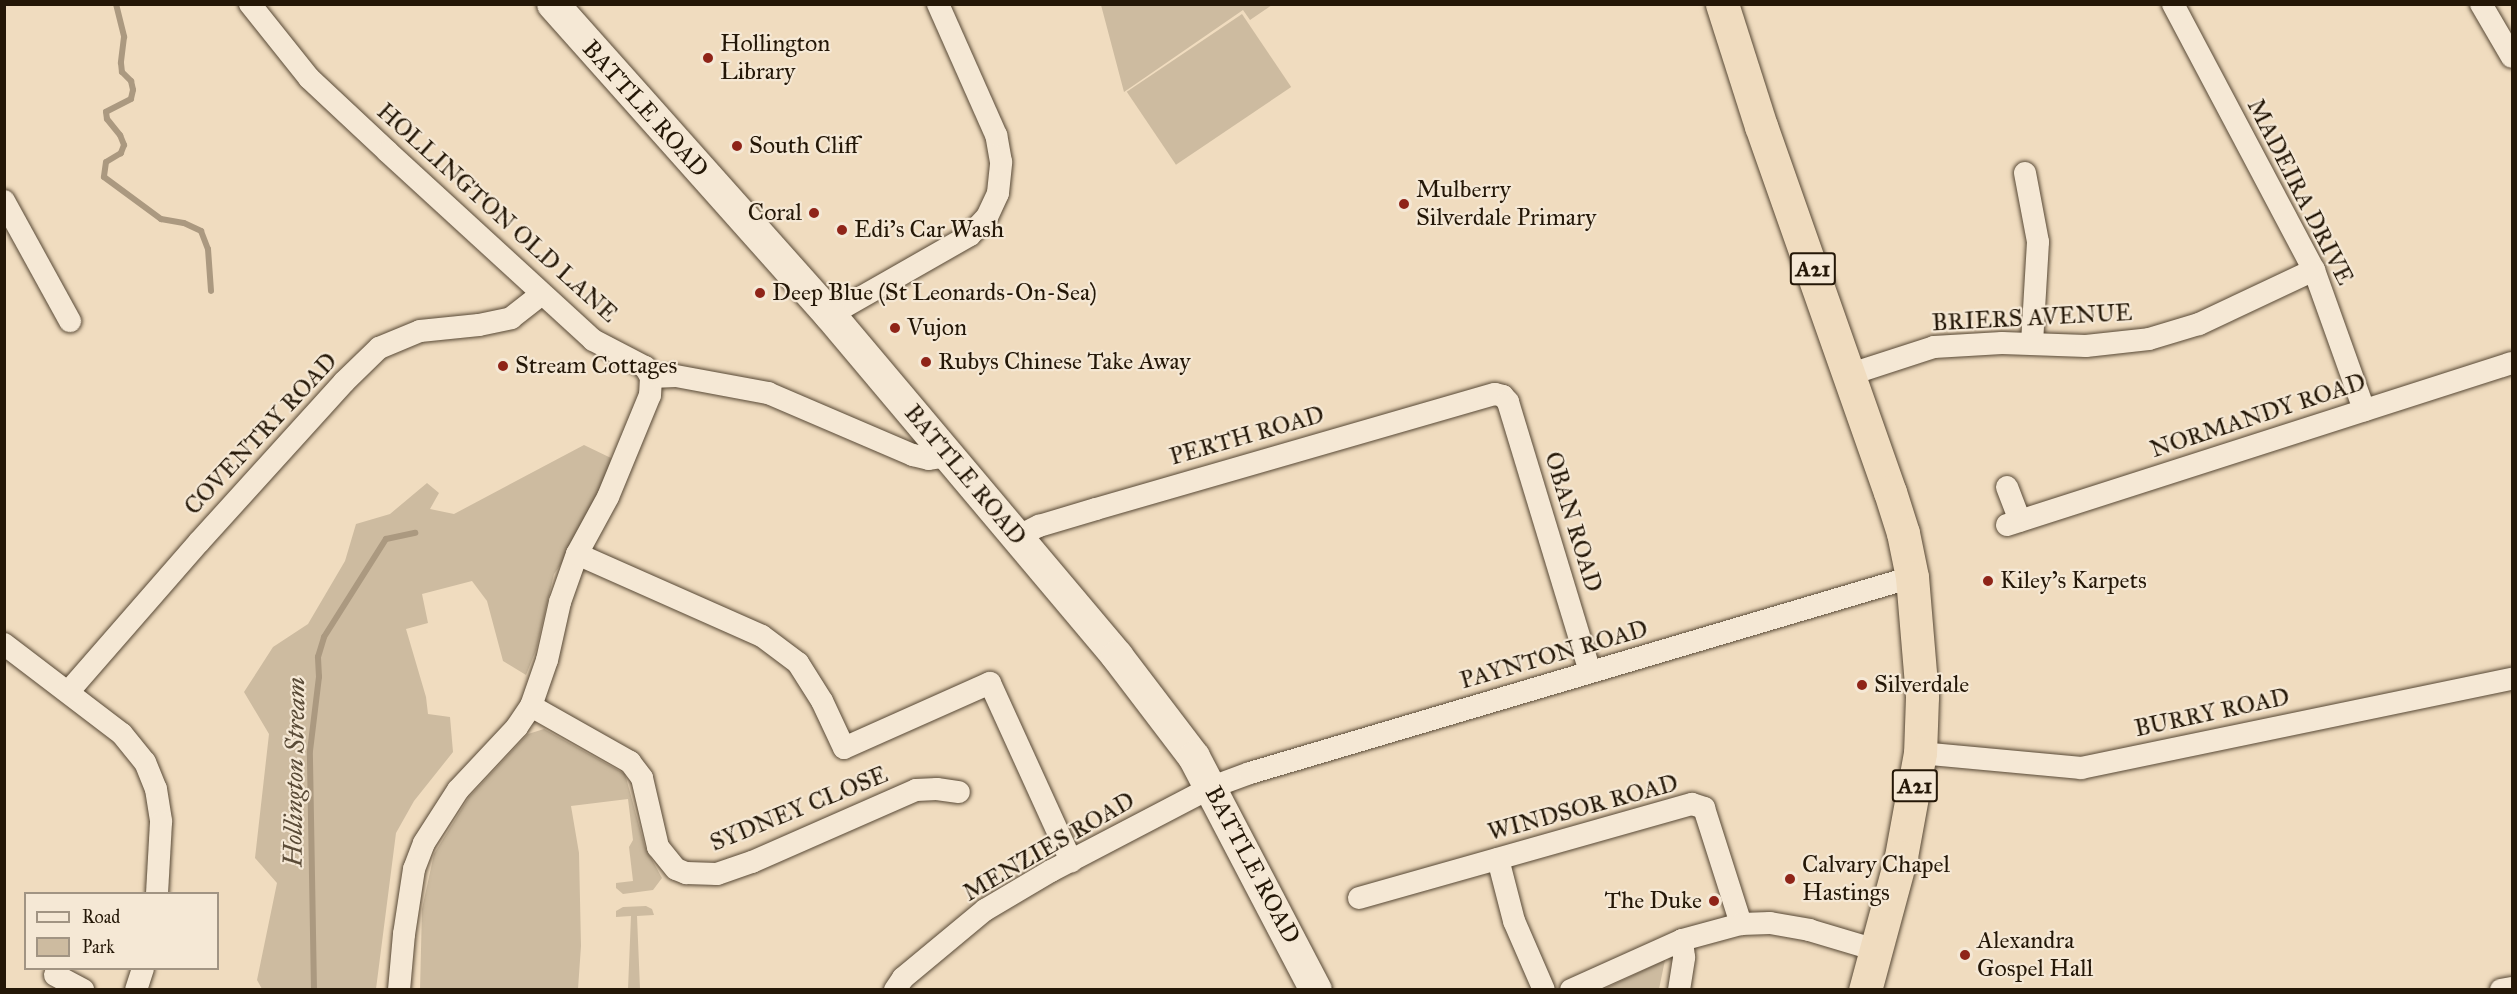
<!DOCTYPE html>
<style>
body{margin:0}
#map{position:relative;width:2517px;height:994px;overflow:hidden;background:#f0dcbf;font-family:"IM FELL Great Primer",serif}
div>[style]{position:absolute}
.green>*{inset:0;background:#cdbba0;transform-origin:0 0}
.stream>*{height:6px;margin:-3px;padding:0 3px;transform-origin:3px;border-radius:3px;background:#ab9980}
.roads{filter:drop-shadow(0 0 2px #574835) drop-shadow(0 0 2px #574835)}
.minor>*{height:22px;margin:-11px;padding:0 11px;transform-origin:11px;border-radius:11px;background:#f5e8d5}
.secondary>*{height:32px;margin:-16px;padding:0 16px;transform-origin:16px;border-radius:16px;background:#f5e8d5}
.trunk>*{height:33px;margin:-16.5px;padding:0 16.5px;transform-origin:16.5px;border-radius:16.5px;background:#f0dcbf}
.dots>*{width:16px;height:16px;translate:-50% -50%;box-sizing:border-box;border:3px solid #f5e8d5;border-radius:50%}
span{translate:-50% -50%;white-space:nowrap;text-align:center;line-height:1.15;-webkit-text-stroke:4.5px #f5e8d5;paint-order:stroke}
.shield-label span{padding:2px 4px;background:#f5e8d5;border:2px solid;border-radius:4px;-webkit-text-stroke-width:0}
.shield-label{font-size:22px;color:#241707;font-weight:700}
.poi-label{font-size:24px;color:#241707}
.left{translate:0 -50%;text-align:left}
.right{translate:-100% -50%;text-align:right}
.street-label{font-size:24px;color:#241707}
.water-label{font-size:26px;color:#5a4b37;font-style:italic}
.frame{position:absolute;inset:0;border:6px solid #241707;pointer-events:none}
.legend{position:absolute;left:24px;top:892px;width:195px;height:78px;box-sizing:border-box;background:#f5e8d5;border:2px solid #a19483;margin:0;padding:8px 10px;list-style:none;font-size:18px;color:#241707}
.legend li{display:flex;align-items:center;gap:12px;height:30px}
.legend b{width:30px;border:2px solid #a19483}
</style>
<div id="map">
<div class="green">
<div style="clip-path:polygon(1101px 5px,1101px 4px,1272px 5px,1250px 20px,1243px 10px,1124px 92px)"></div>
<div style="left:1242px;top:14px;width:88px;height:139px;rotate:56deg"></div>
<div style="clip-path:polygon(584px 445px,611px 458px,605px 488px,574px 546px,554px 574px,536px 650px,526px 675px,503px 661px,487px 601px,472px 581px,422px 594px,428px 623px,406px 629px,426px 697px,428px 714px,450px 717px,453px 752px,414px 801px,396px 833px,376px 989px,262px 989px,257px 980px,277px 883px,255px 858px,269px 734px,244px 692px,273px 647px,308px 624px,345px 561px,356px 524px,390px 514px,427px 483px,439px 493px,430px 509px,454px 514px)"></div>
<div style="clip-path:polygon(544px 729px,625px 774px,645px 847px,662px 878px,653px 890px,623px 894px,616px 888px,616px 883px,633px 881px,629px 847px,633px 840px,628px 799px,571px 806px,579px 853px,581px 946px,578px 989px,420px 990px,422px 909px,434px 854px,469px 797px,528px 734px)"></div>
<div style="clip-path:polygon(646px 906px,652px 909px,654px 915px,637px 916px,640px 989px,628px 989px,631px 916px,616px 917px,616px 911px,623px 907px)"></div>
<div style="clip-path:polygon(1665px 960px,1659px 989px,1604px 989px)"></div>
</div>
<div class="stream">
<div style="left:116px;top:4px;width:34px;rotate:76deg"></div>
<div style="left:124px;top:37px;width:26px;rotate:97deg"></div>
<div style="left:121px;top:63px;width:9px;rotate:84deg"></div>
<div style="left:122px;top:72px;width:13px;rotate:45deg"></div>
<div style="left:131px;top:81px;width:9px;rotate:77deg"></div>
<div style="left:133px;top:90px;width:9px;rotate:103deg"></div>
<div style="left:131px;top:99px;width:28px;rotate:153deg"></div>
<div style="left:106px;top:112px;width:7px;rotate:82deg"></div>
<div style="left:107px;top:119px;width:21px;rotate:51deg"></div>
<div style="left:120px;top:135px;width:11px;rotate:68deg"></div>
<div style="left:124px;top:145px;width:9px;rotate:111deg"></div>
<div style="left:121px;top:153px;width:17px;rotate:149deg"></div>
<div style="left:106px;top:162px;width:15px;rotate:98deg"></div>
<div style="left:104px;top:177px;width:71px;rotate:36.4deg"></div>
<div style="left:161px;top:219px;width:23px;rotate:10deg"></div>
<div style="left:184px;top:223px;width:19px;rotate:25deg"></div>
<div style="left:201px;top:231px;width:19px;rotate:69deg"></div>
<div style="left:208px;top:249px;width:42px;rotate:85.9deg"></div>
<div style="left:314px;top:990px;width:239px;rotate:-91deg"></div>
<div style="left:310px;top:751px;width:75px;rotate:-83.1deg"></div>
<div style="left:319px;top:677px;width:20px;rotate:-93deg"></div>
<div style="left:318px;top:657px;width:21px;rotate:-73deg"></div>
<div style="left:324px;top:637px;width:116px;rotate:-57.7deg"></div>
<div style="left:386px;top:539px;width:30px;rotate:-12deg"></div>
</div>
<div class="roads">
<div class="minor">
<div style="left:250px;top:4px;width:95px;rotate:51.4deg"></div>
<div style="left:309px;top:78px;width:108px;rotate:43.1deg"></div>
<div style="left:388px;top:152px;width:278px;rotate:42.5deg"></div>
<div style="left:593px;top:340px;width:59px;rotate:27.4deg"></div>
<div style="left:645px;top:367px;width:12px;rotate:59deg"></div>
<div style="left:651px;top:377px;width:18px;rotate:93deg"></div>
<div style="left:650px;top:395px;width:110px;rotate:112.4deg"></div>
<div style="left:608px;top:497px;width:65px;rotate:118.5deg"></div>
<div style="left:577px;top:554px;width:51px;rotate:109.5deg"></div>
<div style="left:560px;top:602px;width:59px;rotate:102.6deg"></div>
<div style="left:547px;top:660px;width:49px;rotate:109.2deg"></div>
<div style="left:531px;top:706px;width:25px;rotate:124deg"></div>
<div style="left:517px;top:727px;width:86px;rotate:133.1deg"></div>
<div style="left:458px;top:790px;width:63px;rotate:122.7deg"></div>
<div style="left:424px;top:843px;width:28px;rotate:111deg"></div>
<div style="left:414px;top:869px;width:66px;rotate:98.7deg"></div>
<div style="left:404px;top:934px;width:56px;rotate:95.1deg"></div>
<div style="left:2173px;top:4px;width:301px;rotate:62.1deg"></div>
<div style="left:2314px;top:270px;width:149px;rotate:70.3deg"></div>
<div style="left:2481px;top:4px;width:61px;rotate:59.7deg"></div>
<div style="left:2025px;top:173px;width:70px;rotate:79.3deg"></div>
<div style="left:2038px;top:242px;width:102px;rotate:93.4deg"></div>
<div style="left:4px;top:201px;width:137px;rotate:61.2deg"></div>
<div style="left:830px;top:315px;width:161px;rotate:-29.7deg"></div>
<div style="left:970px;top:235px;width:25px;rotate:-47deg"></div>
<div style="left:987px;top:217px;width:26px;rotate:-65deg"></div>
<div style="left:998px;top:193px;width:31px;rotate:-84deg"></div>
<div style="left:1001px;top:162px;width:27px;rotate:-100deg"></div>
<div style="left:996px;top:135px;width:143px;rotate:-113.9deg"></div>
<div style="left:1851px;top:374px;width:87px;rotate:-18deg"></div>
<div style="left:1934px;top:347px;width:68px;rotate:-3.4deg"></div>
<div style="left:2002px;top:343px;width:84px;rotate:2deg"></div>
<div style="left:2086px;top:346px;width:63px;rotate:-6.3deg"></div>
<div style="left:2149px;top:339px;width:52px;rotate:-16.7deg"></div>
<div style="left:2199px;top:324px;width:127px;rotate:-25.2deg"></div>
<div style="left:651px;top:377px;width:25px;rotate:-2deg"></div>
<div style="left:676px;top:376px;width:94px;rotate:10.5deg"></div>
<div style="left:768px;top:393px;width:158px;rotate:23.2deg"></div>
<div style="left:913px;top:455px;width:16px;rotate:14deg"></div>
<div style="left:929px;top:459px;width:20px;rotate:-9deg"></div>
<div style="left:2007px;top:487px;width:36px;rotate:69deg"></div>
<div style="left:2007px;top:525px;width:530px;rotate:-17.79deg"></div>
<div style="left:1017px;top:537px;width:25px;rotate:-27deg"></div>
<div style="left:1039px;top:526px;width:59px;rotate:-16.6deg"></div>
<div style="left:1096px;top:509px;width:415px;rotate:-16.1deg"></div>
<div style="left:1495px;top:394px;width:8px;rotate:14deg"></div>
<div style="left:1503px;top:396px;width:8px;rotate:50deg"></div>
<div style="left:1508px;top:402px;width:282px;rotate:73.1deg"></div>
<div style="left:577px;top:554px;width:202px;rotate:23.9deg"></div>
<div style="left:762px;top:636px;width:45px;rotate:36.9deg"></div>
<div style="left:798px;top:663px;width:45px;rotate:57.7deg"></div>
<div style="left:822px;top:701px;width:52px;rotate:64.9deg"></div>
<div style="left:844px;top:748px;width:160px;rotate:-24deg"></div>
<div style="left:990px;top:683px;width:196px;rotate:65.5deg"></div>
<div style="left:4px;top:644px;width:148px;rotate:37.3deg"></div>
<div style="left:122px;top:734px;width:36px;rotate:51deg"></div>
<div style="left:145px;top:762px;width:29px;rotate:68deg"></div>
<div style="left:156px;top:789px;width:33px;rotate:81deg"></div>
<div style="left:161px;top:822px;width:72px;rotate:93.2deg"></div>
<div style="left:69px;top:691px;width:198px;rotate:-48.9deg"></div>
<div style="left:199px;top:542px;width:216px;rotate:-47.8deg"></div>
<div style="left:344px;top:382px;width:49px;rotate:-44.2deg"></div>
<div style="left:379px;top:348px;width:44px;rotate:-22.5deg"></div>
<div style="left:420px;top:331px;width:59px;rotate:-5.8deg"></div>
<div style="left:479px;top:325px;width:33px;rotate:-12deg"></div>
<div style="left:511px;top:318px;width:39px;rotate:-38deg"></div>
<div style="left:531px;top:706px;width:114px;rotate:29.5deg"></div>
<div style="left:630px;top:762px;width:20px;rotate:53deg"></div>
<div style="left:642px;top:778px;width:71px;rotate:76.9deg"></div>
<div style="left:658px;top:847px;width:28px;rotate:51deg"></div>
<div style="left:676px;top:869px;width:11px;rotate:22deg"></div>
<div style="left:686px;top:873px;width:31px;rotate:2deg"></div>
<div style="left:717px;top:874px;width:37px;rotate:-19deg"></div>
<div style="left:752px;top:862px;width:179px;rotate:-23.7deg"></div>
<div style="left:916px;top:790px;width:21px;rotate:-3deg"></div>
<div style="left:937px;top:789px;width:22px;rotate:8deg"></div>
<div style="left:1920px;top:753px;width:162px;rotate:5.3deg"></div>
<div style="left:2081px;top:768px;width:440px;rotate:-11.7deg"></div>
<div style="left:1498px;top:859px;width:64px;rotate:75.5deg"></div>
<div style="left:1514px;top:921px;width:75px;rotate:66.5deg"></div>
<div style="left:1359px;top:898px;width:346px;rotate:-15.8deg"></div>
<div style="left:1692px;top:804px;width:13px;rotate:18deg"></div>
<div style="left:1704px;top:808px;width:122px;rotate:72.3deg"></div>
<div style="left:55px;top:975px;width:32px;rotate:28deg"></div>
<div style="left:136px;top:990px;width:23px;rotate:-72deg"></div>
<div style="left:895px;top:990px;width:14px;rotate:-56deg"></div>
<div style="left:903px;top:978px;width:107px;rotate:-39.7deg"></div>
<div style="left:985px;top:910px;width:77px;rotate:-30.6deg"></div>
<div style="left:1051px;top:871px;width:182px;rotate:-27.6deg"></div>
<div style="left:1212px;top:787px;width:40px;rotate:-20.2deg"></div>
<div style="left:1250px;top:773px;width:690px;rotate:-16.49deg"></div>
<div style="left:1571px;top:990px;width:122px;rotate:-24.2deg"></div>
<div style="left:1682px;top:940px;width:61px;rotate:-15.2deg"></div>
<div style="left:1741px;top:924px;width:29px;rotate:-2deg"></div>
<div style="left:1770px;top:923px;width:40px;rotate:10deg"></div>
<div style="left:1809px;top:930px;width:70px;rotate:16.6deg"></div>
<div style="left:1679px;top:990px;width:33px;rotate:-81deg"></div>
<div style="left:1684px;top:957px;width:17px;rotate:-97deg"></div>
<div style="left:2501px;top:990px;width:11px;rotate:-10deg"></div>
</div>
<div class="secondary">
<div style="left:553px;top:4px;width:416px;rotate:48.3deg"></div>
<div style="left:830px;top:315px;width:446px;rotate:49.9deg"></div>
<div style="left:1117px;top:656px;width:127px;rotate:52.7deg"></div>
<div style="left:1194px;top:757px;width:263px;rotate:62.4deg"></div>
</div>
<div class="trunk">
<div style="left:1722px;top:4px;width:128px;rotate:72.3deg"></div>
<div style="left:1761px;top:126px;width:388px;rotate:70.6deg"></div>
<div style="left:1890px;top:492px;width:43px;rotate:72.4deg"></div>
<div style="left:1903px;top:533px;width:45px;rotate:78.4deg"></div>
<div style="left:1912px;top:577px;width:120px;rotate:85.2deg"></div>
<div style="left:1922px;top:697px;width:56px;rotate:92deg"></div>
<div style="left:1920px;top:753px;width:106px;rotate:100.4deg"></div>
<div style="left:1901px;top:857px;width:138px;rotate:105.1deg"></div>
</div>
</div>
<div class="dots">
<div style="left:708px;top:58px;background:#8f2418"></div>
<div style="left:737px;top:146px;background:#8f2418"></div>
<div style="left:1404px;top:204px;background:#8f2418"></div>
<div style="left:814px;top:213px;background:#8f2418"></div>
<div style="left:842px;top:230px;background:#8f2418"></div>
<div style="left:760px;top:293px;background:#8f2418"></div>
<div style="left:895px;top:328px;background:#8f2418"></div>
<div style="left:926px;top:362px;background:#8f2418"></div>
<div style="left:503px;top:366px;background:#8f2418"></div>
<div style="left:1988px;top:581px;background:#8f2418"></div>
<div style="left:1862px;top:685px;background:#8f2418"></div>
<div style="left:1790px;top:879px;background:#8f2418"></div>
<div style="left:1714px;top:901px;background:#8f2418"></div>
<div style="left:1965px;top:955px;background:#8f2418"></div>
</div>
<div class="shield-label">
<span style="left:1813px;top:269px">A21</span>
<span style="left:1915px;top:786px">A21</span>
</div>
<div class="poi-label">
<span class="left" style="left:720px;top:58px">Hollington<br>Library</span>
<span class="left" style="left:749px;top:146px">South Cliff</span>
<span class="left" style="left:1416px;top:204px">Mulberry<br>Silverdale Primary</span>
<span class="right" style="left:802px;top:213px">Coral</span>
<span class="left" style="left:854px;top:230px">Edi's Car Wash</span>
<span class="left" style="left:772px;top:293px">Deep Blue (St Leonards-On-Sea)</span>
<span class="left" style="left:907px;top:328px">Vujon</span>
<span class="left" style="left:938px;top:362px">Rubys Chinese Take Away</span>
<span class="left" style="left:515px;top:366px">Stream Cottages</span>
<span class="left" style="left:2000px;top:581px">Kiley's Karpets</span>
<span class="left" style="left:1874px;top:685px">Silverdale</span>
<span class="left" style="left:1802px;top:879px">Calvary Chapel<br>Hastings</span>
<span class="right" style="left:1702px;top:901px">The Duke</span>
<span class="left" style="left:1977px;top:955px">Alexandra<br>Gospel Hall</span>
</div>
<div class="street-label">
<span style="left:645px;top:109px;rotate:48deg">BATTLE ROAD</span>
<span style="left:2300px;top:192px;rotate:63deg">MADEIRA DRIVE</span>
<span style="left:497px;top:213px;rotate:42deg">HOLLINGTON OLD LANE</span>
<span style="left:2032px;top:318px;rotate:-3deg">BRIERS AVENUE</span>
<span style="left:2258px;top:416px;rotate:-18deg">NORMANDY ROAD</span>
<span style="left:261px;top:434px;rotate:-47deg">COVENTRY ROAD</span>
<span style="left:1247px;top:436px;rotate:-16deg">PERTH ROAD</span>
<span style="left:965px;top:475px;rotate:50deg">BATTLE ROAD</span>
<span style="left:1573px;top:522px;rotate:73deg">OBAN ROAD</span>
<span style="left:1554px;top:655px;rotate:-16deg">PAYNTON ROAD</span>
<span style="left:2212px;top:713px;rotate:-12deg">BURRY ROAD</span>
<span style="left:1583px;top:808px;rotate:-15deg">WINDSOR ROAD</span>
<span style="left:799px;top:809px;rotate:-22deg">SYDNEY CLOSE</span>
<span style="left:1049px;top:847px;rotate:-30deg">MENZIES ROAD</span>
<span style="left:1252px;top:865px;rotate:62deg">BATTLE ROAD</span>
</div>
<div class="water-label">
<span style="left:295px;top:772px;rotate:-89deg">Hollington Stream</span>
</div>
<div class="frame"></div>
<ul class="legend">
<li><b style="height:8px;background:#f5e8d5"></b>Road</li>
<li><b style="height:16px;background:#cdbba0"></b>Park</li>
</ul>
</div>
